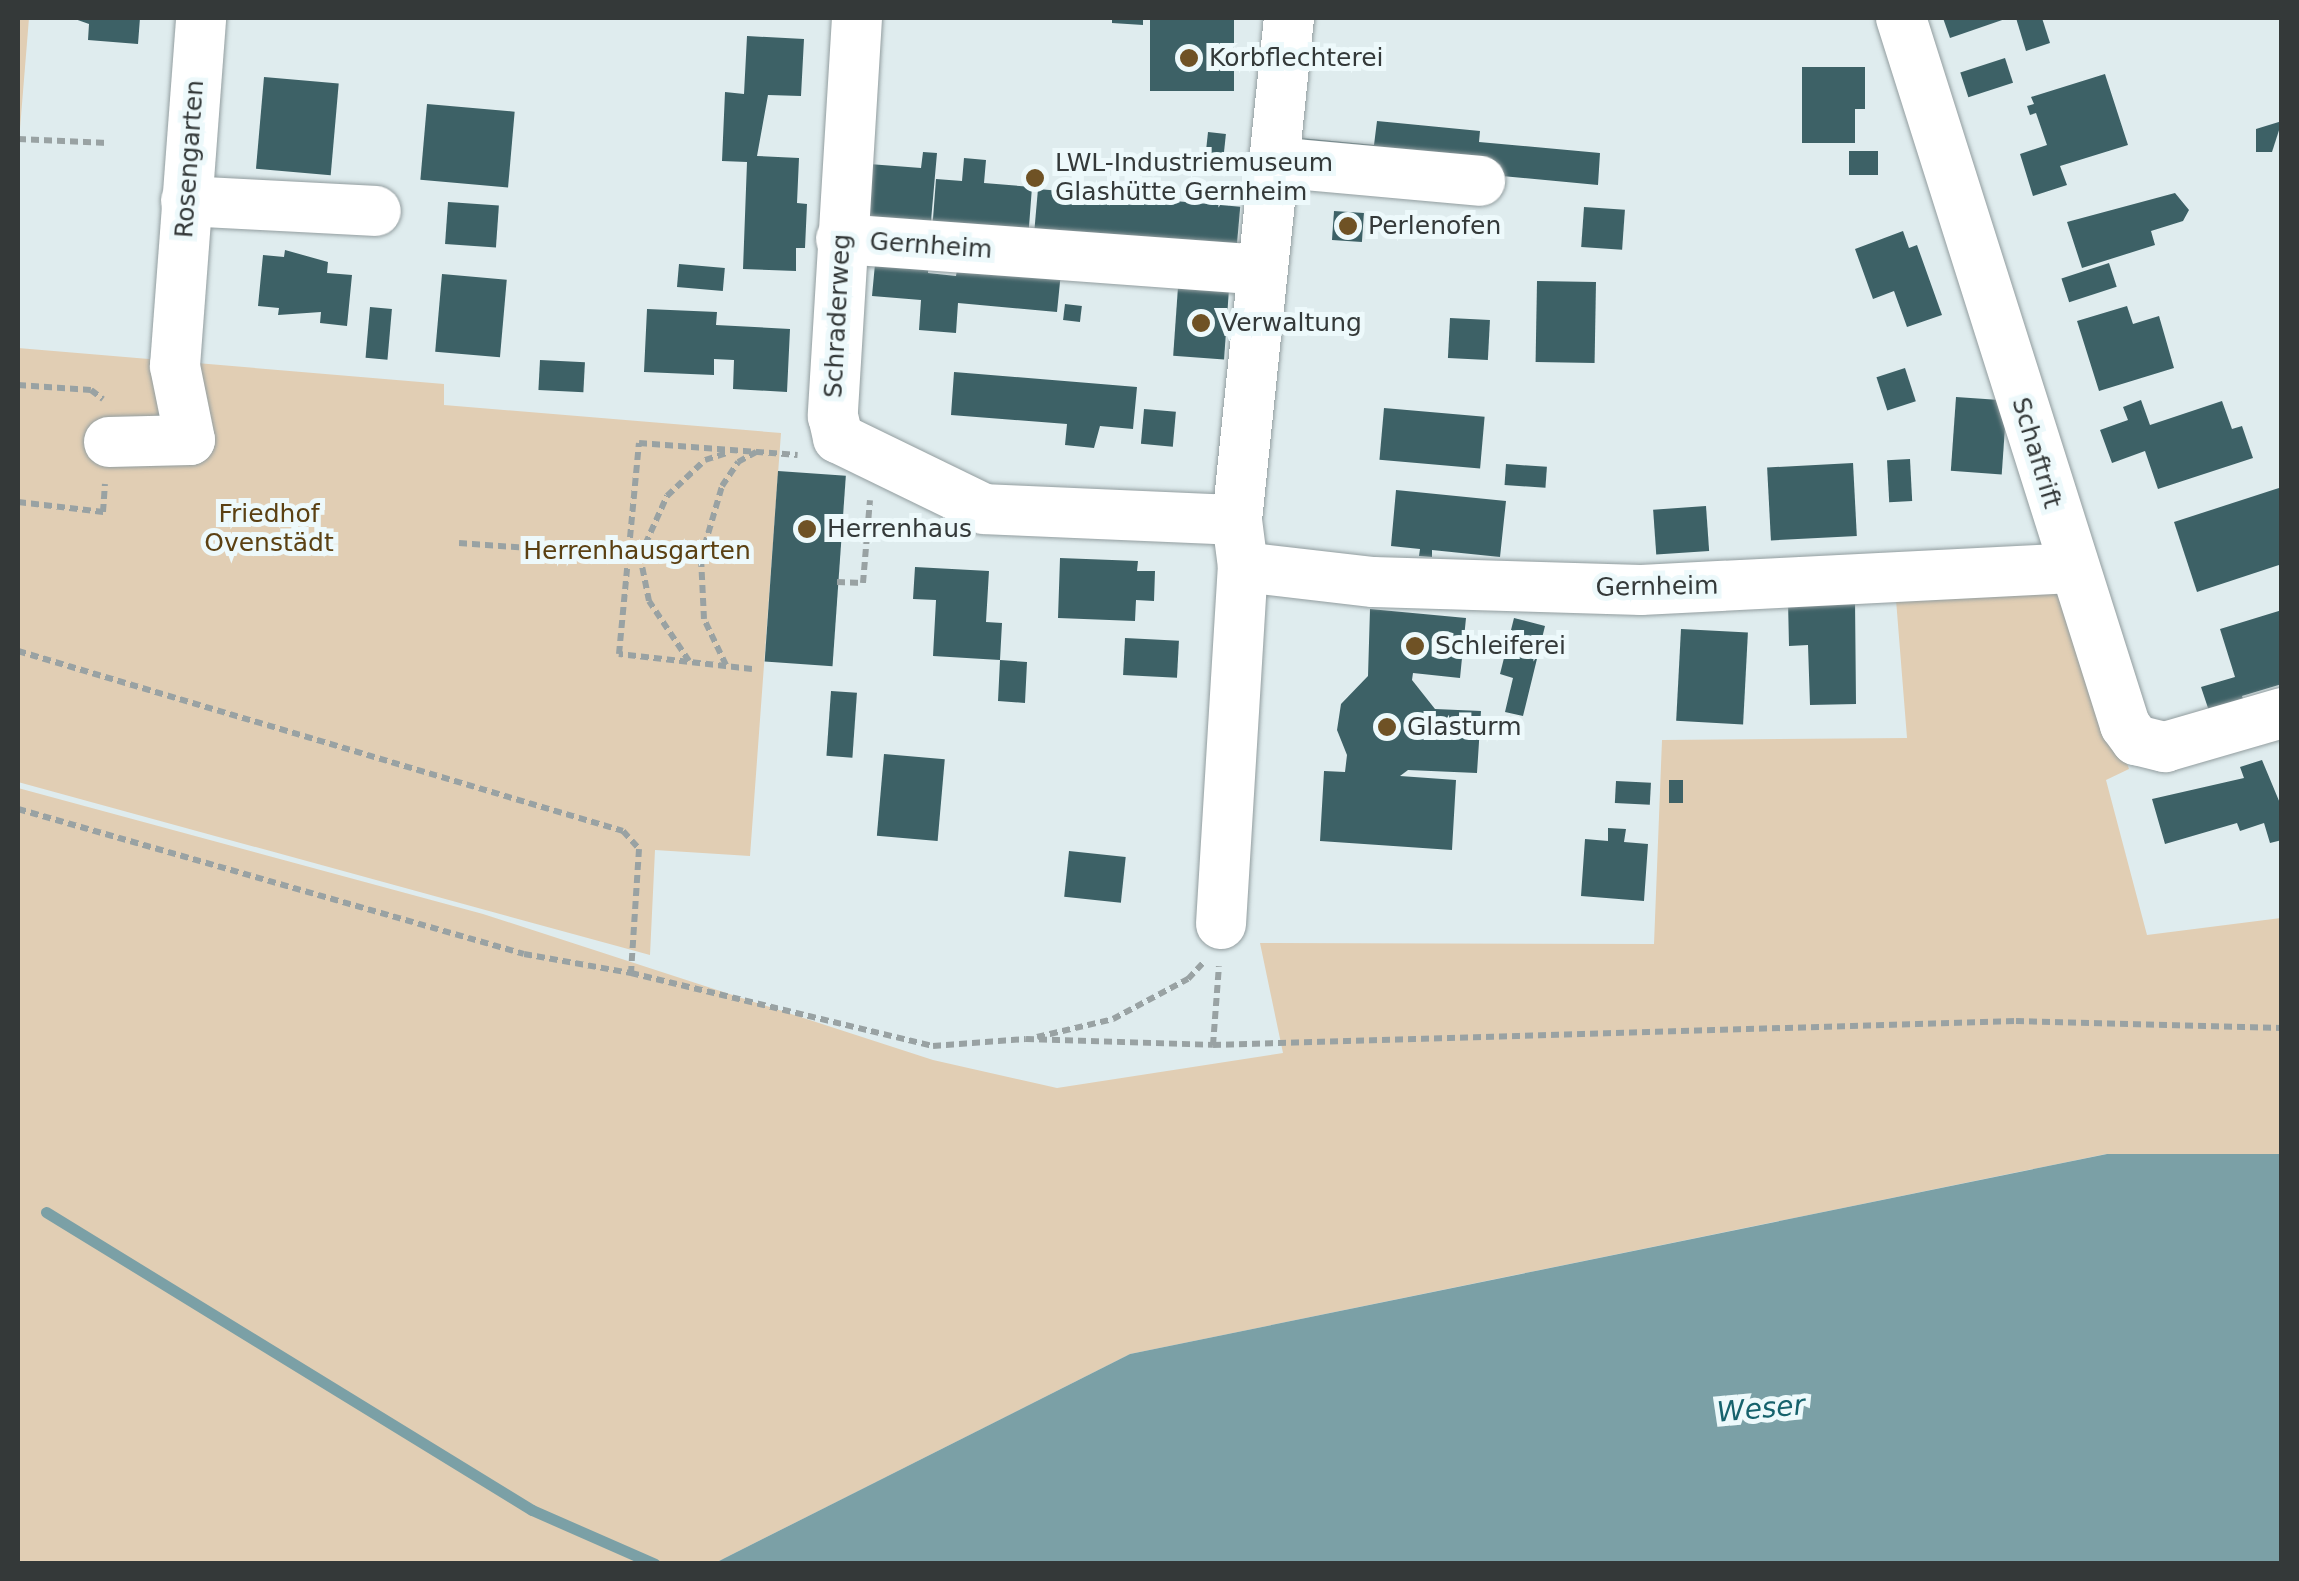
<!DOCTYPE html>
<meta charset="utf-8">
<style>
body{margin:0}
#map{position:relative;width:2299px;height:1581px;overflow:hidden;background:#dfecee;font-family:"DejaVu Sans",sans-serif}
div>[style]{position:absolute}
.green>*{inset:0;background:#e1ceb4}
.water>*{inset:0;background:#7ba0a6}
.stream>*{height:11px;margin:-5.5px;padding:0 5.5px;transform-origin:5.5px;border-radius:5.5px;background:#7ba0a6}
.building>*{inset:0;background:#3d6166;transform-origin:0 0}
.path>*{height:6px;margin-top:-3px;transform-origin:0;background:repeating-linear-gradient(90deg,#99a2a3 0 8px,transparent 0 13px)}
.roads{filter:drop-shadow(0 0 2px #929d9f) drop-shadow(0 0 2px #929d9f)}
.minor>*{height:50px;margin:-25px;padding:0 25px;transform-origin:25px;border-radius:25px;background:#fff}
.dots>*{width:28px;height:28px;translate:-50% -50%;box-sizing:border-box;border:5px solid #edf9fb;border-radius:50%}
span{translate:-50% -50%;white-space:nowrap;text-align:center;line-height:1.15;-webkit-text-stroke:10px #edf9fb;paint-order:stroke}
.poi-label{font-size:25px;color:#343939}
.left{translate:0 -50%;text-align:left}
.street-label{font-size:25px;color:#343939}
.park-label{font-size:25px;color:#5b4012}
.water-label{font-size:28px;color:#16626c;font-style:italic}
.frame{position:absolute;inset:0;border:20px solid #343939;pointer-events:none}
</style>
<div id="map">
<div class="green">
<div style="clip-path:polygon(18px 18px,29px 18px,18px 153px)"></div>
<div style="clip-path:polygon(18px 348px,444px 384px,444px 405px,781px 433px,750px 856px,655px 850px,650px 955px,18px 782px)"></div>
<div style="clip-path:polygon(2066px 578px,2129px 769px,2106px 780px,2147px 935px,2281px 918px,2281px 1154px,2106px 1154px,1130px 1354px,715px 1563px,18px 1563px,18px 788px,483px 914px,933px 1060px,1057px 1088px,1283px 1053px,1260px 943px,1654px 944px,1662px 740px,1907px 738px,1895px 587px)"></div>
</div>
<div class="water">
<div style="clip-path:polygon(2107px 1154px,2281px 1154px,2281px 1563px,715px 1563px,1130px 1354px)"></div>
</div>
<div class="stream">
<div style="left:46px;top:1212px;width:570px;rotate:31.52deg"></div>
<div style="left:532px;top:1510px;width:134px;rotate:23.7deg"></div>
</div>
<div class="building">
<div style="clip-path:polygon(72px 18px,140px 18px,138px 44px,88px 40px,89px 24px)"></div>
<div style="clip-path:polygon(1112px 18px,1143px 18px,1143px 25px,1112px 23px)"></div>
<div style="left:1150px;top:18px;width:84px;height:73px"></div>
<div style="clip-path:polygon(1943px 18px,2008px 18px,1950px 38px)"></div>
<div style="clip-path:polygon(2016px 18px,2042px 18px,2050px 43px,2026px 51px)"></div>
<div style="clip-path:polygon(747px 36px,804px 39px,801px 96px,768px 95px,757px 156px,799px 158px,797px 203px,807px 204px,805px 248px,796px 248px,796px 271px,743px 269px,747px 162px,722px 161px,725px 92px,744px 94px)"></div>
<div style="left:2005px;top:58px;width:26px;height:47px;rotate:72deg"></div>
<div style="clip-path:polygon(1802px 67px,1865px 67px,1865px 109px,1855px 109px,1855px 143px,1802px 143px)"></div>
<div style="clip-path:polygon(2105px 74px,2128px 145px,2060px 166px,2067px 185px,2033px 196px,2020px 154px,2047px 145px,2036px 113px,2030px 115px,2027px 106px,2034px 104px,2031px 97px)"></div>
<div style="left:264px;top:77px;width:75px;height:92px;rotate:5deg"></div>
<div style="left:427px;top:104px;width:88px;height:76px;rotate:5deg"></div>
<div style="clip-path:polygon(1377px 121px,1480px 131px,1479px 142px,1600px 153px,1598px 185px,1299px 157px,1300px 138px,1374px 145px)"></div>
<div style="clip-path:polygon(2282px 121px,2272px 152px,2256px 152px,2256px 129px)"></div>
<div style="left:1208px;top:132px;width:18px;height:29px;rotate:6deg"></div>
<div style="left:1849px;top:151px;width:29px;height:24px"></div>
<div style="clip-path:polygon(923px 152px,937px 153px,930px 232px,863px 226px,869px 164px,921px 168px)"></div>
<div style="clip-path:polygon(964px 158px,986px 160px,984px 183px,1032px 187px,1028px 240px,932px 232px,936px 179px,962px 181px)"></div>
<div style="left:1038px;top:189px;width:203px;height:52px;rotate:5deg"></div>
<div style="clip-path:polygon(2175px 193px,2189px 210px,2183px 221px,2151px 231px,2155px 245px,2082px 268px,2067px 222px)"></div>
<div style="left:448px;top:202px;width:51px;height:42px;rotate:4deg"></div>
<div style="left:1584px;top:207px;width:41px;height:40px;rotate:4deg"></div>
<div style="left:1334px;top:211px;width:30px;height:29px;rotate:4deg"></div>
<div style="clip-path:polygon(1903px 231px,1909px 248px,1917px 245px,1942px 315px,1907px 327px,1894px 291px,1873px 299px,1855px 249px)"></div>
<div style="clip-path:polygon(285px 250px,328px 262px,327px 273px,352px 275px,347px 326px,320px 323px,321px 312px,278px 315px,279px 308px,258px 306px,263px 255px,284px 257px)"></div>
<div style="clip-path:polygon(929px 261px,928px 273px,956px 276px,957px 270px,1061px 272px,1057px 312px,958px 303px,956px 333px,919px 330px,921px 300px,872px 296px,875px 264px)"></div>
<div style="left:2109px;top:263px;width:25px;height:50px;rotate:72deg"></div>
<div style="left:679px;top:264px;width:46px;height:23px;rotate:5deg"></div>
<div style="left:442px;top:274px;width:65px;height:78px;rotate:5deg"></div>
<div style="left:1537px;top:281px;width:59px;height:81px;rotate:1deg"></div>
<div style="left:1178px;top:287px;width:51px;height:69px;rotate:4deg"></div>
<div style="left:1065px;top:304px;width:17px;height:16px;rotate:7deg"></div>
<div style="clip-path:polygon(2127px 306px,2133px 324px,2159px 316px,2174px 368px,2099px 391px,2077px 321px)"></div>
<div style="left:370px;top:307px;width:22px;height:51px;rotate:5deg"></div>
<div style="clip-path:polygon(647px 309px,717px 312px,716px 325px,790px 329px,787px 392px,733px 389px,734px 360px,714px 359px,714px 375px,644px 372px)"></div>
<div style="left:1450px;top:318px;width:40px;height:40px;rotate:3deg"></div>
<div style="left:540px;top:360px;width:45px;height:30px;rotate:3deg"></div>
<div style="left:1905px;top:368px;width:35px;height:30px;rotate:72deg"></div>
<div style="clip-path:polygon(954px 372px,1137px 387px,1133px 429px,1100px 426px,1094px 448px,1065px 445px,1067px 424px,951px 415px)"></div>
<div style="left:1956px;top:397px;width:51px;height:74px;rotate:4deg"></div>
<div style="clip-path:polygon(2141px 400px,2150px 425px,2222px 401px,2232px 429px,2242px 426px,2253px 458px,2158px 489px,2145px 451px,2112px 463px,2100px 430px,2128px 420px,2123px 407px)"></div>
<div style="left:1384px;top:408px;width:101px;height:52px;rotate:5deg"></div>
<div style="left:1144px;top:409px;width:32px;height:35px;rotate:5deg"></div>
<div style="left:1910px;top:459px;width:42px;height:23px;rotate:87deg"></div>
<div style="left:1853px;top:463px;width:73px;height:86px;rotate:87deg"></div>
<div style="left:1506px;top:464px;width:41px;height:21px;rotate:4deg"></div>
<div style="left:778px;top:471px;width:68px;height:191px;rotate:4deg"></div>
<div style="clip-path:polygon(2282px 487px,2282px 564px,2197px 592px,2174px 522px)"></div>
<div style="clip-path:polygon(1396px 490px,1506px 501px,1500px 557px,1432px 550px,1432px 557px,1419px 556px,1420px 549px,1391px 546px)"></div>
<div style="left:1706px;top:506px;width:45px;height:53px;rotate:86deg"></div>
<div style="clip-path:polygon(1060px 558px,1138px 561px,1137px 571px,1155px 571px,1154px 601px,1136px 600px,1135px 621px,1058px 618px)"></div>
<div style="clip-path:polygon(915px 567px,989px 571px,986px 622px,1002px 623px,1000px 660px,1027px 662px,1025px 703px,998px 701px,1000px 660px,933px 656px,936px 600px,913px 599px)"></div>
<div style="clip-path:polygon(1855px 599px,1856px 704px,1810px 705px,1808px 645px,1789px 646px,1788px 601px)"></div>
<div style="clip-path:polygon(1370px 609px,1466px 618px,1460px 678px,1413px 673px,1412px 680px,1435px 709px,1481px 711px,1477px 773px,1408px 770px,1400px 776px,1456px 780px,1452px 850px,1320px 841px,1324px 771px,1345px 772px,1347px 755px,1337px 730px,1341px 704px,1368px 676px)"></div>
<div style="clip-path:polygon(2282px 610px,2282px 684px,2242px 696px,2248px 712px,2213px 723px,2201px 687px,2235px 677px,2220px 629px)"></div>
<div style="clip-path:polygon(1514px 618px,1545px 626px,1523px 716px,1505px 712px,1513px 678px,1500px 674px)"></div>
<div style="left:1681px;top:629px;width:67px;height:92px;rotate:3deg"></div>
<div style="left:1125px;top:638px;width:54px;height:37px;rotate:3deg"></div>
<div style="left:831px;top:691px;width:26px;height:65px;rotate:4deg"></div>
<div style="left:884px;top:754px;width:61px;height:82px;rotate:5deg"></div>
<div style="clip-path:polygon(2262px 760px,2282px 808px,2282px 840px,2270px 843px,2264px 823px,2240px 831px,2237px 823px,2165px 844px,2152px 799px,2244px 778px,2240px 767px)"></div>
<div style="left:1669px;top:780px;width:14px;height:23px"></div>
<div style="left:1616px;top:781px;width:35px;height:22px;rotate:3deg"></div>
<div style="clip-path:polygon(1608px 828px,1626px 829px,1624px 842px,1648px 844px,1644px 901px,1581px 896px,1585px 839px,1608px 841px)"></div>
<div style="left:1069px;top:851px;width:57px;height:46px;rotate:6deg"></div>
</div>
<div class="path">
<div style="left:18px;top:139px;width:90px;rotate:2.5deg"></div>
<div style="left:18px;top:385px;width:73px;rotate:3.9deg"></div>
<div style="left:91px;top:390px;width:15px;rotate:37deg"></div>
<div style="left:18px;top:502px;width:86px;rotate:6.7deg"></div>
<div style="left:103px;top:512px;width:28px;rotate:-86deg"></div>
<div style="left:459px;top:543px;width:181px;rotate:4.1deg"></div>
<div style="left:837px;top:582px;width:26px;rotate:2deg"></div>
<div style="left:863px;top:583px;width:83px;rotate:-85.2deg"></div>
<div style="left:18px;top:651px;width:631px;rotate:16.57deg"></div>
<div style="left:623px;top:831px;width:24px;rotate:48deg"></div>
<div style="left:639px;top:849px;width:124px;rotate:93.7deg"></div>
<div style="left:689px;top:661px;width:72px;rotate:-123.7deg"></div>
<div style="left:649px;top:601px;width:46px;rotate:-101.3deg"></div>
<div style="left:640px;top:556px;width:66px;rotate:-65.8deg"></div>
<div style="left:667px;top:496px;width:52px;rotate:-43.5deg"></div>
<div style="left:705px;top:460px;width:25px;rotate:-18deg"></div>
<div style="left:726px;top:665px;width:51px;rotate:-115.6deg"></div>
<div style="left:704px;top:619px;width:61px;rotate:-92.8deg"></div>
<div style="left:701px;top:558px;width:75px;rotate:-73.7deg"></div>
<div style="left:722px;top:486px;width:29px;rotate:-56deg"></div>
<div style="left:738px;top:462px;width:21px;rotate:-29deg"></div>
<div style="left:752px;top:669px;width:134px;rotate:-173.6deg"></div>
<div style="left:619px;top:654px;width:212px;rotate:-84.6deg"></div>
<div style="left:639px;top:443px;width:159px;rotate:4.3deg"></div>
<div style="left:18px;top:809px;width:526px;rotate:15.99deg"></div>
<div style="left:524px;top:954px;width:109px;rotate:10.1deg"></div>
<div style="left:631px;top:973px;width:311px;rotate:13.6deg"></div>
<div style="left:933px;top:1046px;width:93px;rotate:-4.3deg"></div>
<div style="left:1026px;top:1039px;width:187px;rotate:1.8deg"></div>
<div style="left:1213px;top:1045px;width:803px;rotate:-1.71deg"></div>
<div style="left:2016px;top:1021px;width:266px;rotate:1.5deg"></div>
<div style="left:1037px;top:1037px;width:78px;rotate:-13.3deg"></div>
<div style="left:1113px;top:1019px;width:85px;rotate:-28.1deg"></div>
<div style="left:1188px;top:979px;width:25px;rotate:-47deg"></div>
<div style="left:1213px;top:1045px;width:79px;rotate:-85.7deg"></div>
</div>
<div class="roads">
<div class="minor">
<div style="left:857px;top:18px;width:399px;rotate:93.5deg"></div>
<div style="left:833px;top:416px;width:23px;rotate:77deg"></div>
<div style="left:838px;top:438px;width:162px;rotate:25.9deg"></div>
<div style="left:984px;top:509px;width:253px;rotate:2.5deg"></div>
<div style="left:1901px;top:18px;width:742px;rotate:72.42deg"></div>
<div style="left:2125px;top:725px;width:19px;rotate:54deg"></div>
<div style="left:2136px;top:740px;width:30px;rotate:14deg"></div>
<div style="left:2165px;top:747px;width:122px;rotate:-16.2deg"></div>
<div style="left:1273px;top:162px;width:208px;rotate:5.2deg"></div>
<div style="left:186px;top:201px;width:190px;rotate:3deg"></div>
<div style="left:841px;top:239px;width:421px;rotate:4.2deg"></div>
<div style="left:109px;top:442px;width:81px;rotate:-1.4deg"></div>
<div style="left:190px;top:440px;width:76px;rotate:-101.5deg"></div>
<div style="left:175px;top:366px;width:349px;rotate:-85.7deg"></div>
<div style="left:1243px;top:567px;width:131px;rotate:6.6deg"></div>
<div style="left:1373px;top:582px;width:268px;rotate:1.7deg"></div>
<div style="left:1641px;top:590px;width:432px;rotate:-2.9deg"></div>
<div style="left:1221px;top:924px;width:358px;rotate:-86.5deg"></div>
<div style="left:1243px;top:567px;width:47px;rotate:-97.3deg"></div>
<div style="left:1237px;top:520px;width:505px;rotate:-84.09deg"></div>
</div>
</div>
<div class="dots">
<div style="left:1189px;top:58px;background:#6f5225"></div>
<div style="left:1035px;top:178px;background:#6f5225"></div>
<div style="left:1348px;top:226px;background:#6f5225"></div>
<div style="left:1201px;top:323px;background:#6f5225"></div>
<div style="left:807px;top:529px;background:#6f5225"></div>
<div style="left:1415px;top:646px;background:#6f5225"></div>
<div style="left:1387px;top:727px;background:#6f5225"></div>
</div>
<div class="poi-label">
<span class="left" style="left:1209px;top:58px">Korbflechterei</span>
<span class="left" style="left:1055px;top:178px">LWL-Industriemuseum<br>Glashütte Gernheim</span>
<span class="left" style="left:1368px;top:226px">Perlenofen</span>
<span class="left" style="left:1221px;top:323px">Verwaltung</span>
<span class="left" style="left:827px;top:529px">Herrenhaus</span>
<span class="left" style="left:1435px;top:646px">Schleiferei</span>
<span class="left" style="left:1407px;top:727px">Glasturm</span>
</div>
<div class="street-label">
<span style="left:190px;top:159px;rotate:-86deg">Rosengarten</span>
<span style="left:931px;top:246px;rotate:4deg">Gernheim</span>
<span style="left:838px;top:316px;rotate:-87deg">Schraderweg</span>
<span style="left:2036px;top:453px;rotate:73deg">Schaftrift</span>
<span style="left:1657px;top:587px;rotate:-1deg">Gernheim</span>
</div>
<div class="park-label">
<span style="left:269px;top:529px">Friedhof<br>Ovenstädt</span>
<span style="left:637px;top:551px">Herrenhausgarten</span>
</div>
<div class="water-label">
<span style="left:1761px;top:1409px;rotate:-5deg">Weser</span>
</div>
<div class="frame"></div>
</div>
